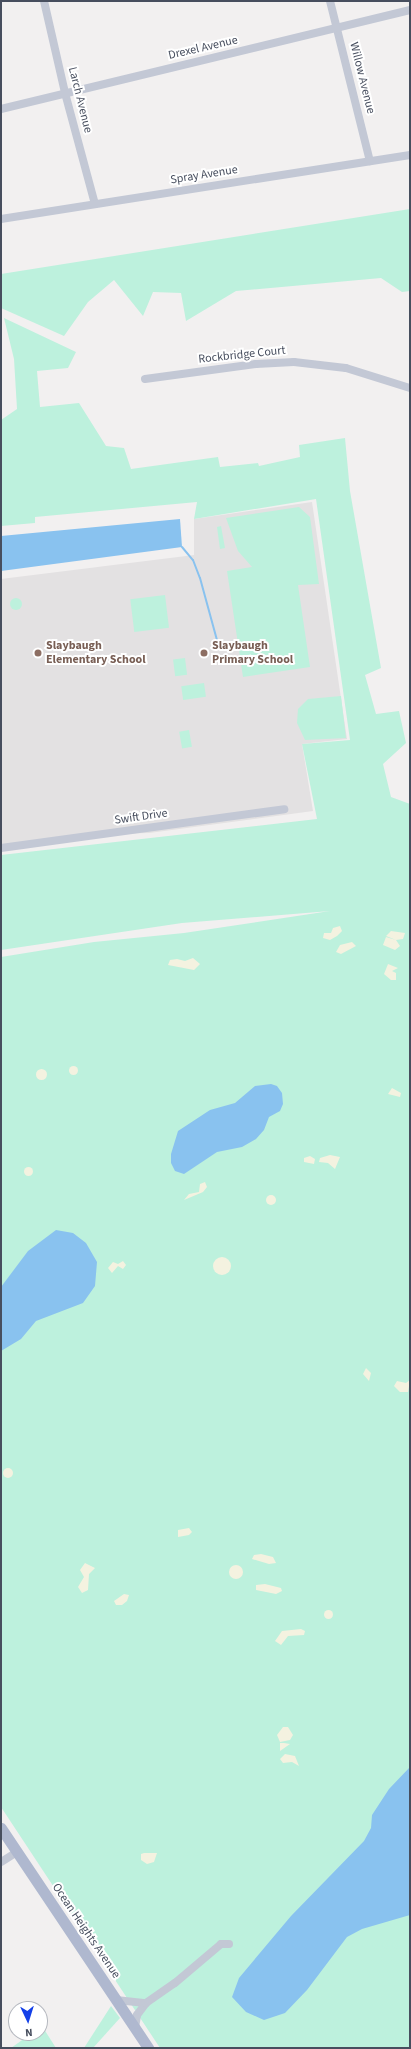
<!DOCTYPE html>
<style>
body{margin:0}
#map{position:relative;width:411px;height:2049px;overflow:hidden;background:#f2f0f0;font-family:"Source Sans 3",sans-serif}
div>[style]{position:absolute}
.education>*{inset:0;background:#e3e1e2}
.green>*{inset:0;background:#bdf1dd;transform-origin:0 0}
.round{border-radius:50%}
.sand>*{inset:0;background:#f4f2e0}
.water>*{inset:0;background:#89c2ef}
.stream>*{height:2px;margin:-1px;padding:0 1px;transform-origin:1px;border-radius:1px;background:#89c2ef}
.minor>*{height:8px;margin:-4px;padding:0 4px;transform-origin:4px;border-radius:4px;background:#c3c8d5}
.major>*{height:11px;margin:-5.5px;padding:0 5.5px;transform-origin:5.5px;border-radius:5.5px;background:#afb8cf}
.dots>*{width:11px;height:11px;translate:-50% -50%;box-sizing:border-box;border:2px solid #fff;border-radius:50%}
span{translate:-50% -50%;white-space:nowrap;text-align:center;line-height:1.15;-webkit-text-stroke:4px #fff;paint-order:stroke}
.street-label{font-size:12px;color:#474e5e}
.education-label{font-size:12px;color:#785e54;font-weight:700}
.left{translate:0 -50%;text-align:left}
.frame{position:absolute;inset:0;border:2px solid #474e5e;pointer-events:none}
.north{position:absolute;left:8px;top:2001px;width:40px;height:40px;box-sizing:border-box;background:#fff;border:1px solid #b5b8bf;border-radius:50%;rotate:176deg;font-size:11px;font-weight:700;line-height:16px;text-align:center;color:#474e5e}
.north::after{content:'';display:block;margin:auto;width:14px;height:18px;background:#1440e8;clip-path:polygon(50% 0,100% 100%,50% 72%,0 100%)}
</style>
<div id="map">
<div class="education">
<div style="clip-path:polygon(312px 502px,347px 739px,302px 744px,313px 811px,149px 833px,110px 834px,1px 848px,1px 579px,194px 555px,194px 519px)"></div>
</div>
<div class="green">
<div style="clip-path:polygon(410px 209px,410px 291px,402px 292px,381px 278px,236px 291px,186px 321px,181px 293px,153px 292px,143px 316px,114px 280px,88px 302px,64px 336px,1px 308px,1px 274px)"></div>
<div style="clip-path:polygon(4px 318px,76px 352px,68px 368px,37px 371px,40px 407px,79px 403px,106px 446px,124px 448px,131px 469px,218px 457px,220px 467px,258px 463px,259px 466px,300px 457px,299px 445px,345px 438px,350px 491px,381px 668px,365px 675px,376px 714px,399px 711px,406px 743px,383px 764px,391px 797px,410px 804px,410px 2048px,160px 2048px,1px 1807px,1px 957px,94px 942px,184px 933px,330px 911px,182px 923px,1px 950px,1px 855px,317px 819px,302px 744px,350px 740px,316px 499px,194px 519px,197px 502px,35px 517px,35px 523px,1px 526px,1px 420px,17px 409px,14px 359px)"></div>
<div style="clip-path:polygon(299px 507px,310px 517px,319px 584px,298px 585px,310px 667px,243px 677px,227px 571px,252px 567px,238px 551px,226px 518px)"></div>
<div style="clip-path:polygon(221px 526px,225px 548px,220px 549px,217px 527px)"></div>
<div style="left:165px;top:595px;width:33px;height:35px;rotate:83deg"></div>
<div class="round" style="left:10px;top:598px;width:12px;height:12px"></div>
<div style="left:185px;top:658px;width:17px;height:12px;rotate:83deg"></div>
<div style="left:204px;top:683px;width:14px;height:23px;rotate:82deg"></div>
<div style="clip-path:polygon(341px 696px,346px 738px,305px 740px,297px 723px,298px 709px,308px 699px)"></div>
<div style="left:189px;top:730px;width:17px;height:10px;rotate:80deg"></div>
<div style="clip-path:polygon(111px 2006px,120px 2018px,93px 2048px,84px 2048px)"></div>
<div style="clip-path:polygon(42px 2026px,56px 2048px,11px 2048px,32px 2033px,40px 2033px)"></div>
</div>
<div class="sand">
<div style="clip-path:polygon(340px 926px,342px 931px,337px 936px,330px 940px,323px 938px,324px 933px,331px 933px,333px 928px)"></div>
<div style="clip-path:polygon(391px 931px,405px 933px,403px 939px,396px 940px,400px 946px,395px 950px,383px 945px,386px 937px,396px 940px,386px 936px)"></div>
<div style="clip-path:polygon(352px 942px,356px 946px,341px 954px,336px 952px,340px 945px)"></div>
<div style="clip-path:polygon(193px 958px,200px 964px,194px 970px,168px 965px,170px 960px,177px 959px,185px 961px)"></div>
<div style="clip-path:polygon(388px 964px,398px 968px,392px 971px,396px 973px,396px 980px,391px 980px,384px 974px)"></div>
<div class="round" style="left:68.5px;top:1065.5px;width:9px;height:9px"></div>
<div class="round" style="left:35.5px;top:1068.5px;width:11px;height:11px"></div>
<div style="clip-path:polygon(392px 1088px,401px 1093px,400px 1097px,388px 1094px)"></div>
<div style="clip-path:polygon(330px 1155px,340px 1157px,335px 1169px,328px 1163px,319px 1162px,320px 1158px)"></div>
<div style="clip-path:polygon(310px 1156px,315px 1159px,314px 1164px,304px 1162px,304px 1158px)"></div>
<div class="round" style="left:23.5px;top:1166.5px;width:9px;height:9px"></div>
<div style="clip-path:polygon(205px 1182px,207px 1187px,203px 1192px,184px 1200px,189px 1194px,199px 1192px,200px 1184px)"></div>
<div class="round" style="left:266px;top:1195px;width:10px;height:10px"></div>
<div class="round" style="left:213px;top:1257px;width:18px;height:18px"></div>
<div style="clip-path:polygon(113px 1262px,118px 1264px,123px 1261px,126px 1265px,123px 1269px,118px 1266px,112px 1273px,108px 1268px)"></div>
<div style="clip-path:polygon(366px 1368px,371px 1373px,369px 1381px,363px 1374px)"></div>
<div style="clip-path:polygon(410px 1380px,408px 1392px,400px 1392px,394px 1386px,397px 1381px,406px 1383px)"></div>
<div class="round" style="left:3px;top:1468px;width:10px;height:10px"></div>
<div style="clip-path:polygon(189px 1528px,192px 1532px,189px 1535px,178px 1537px,178px 1530px)"></div>
<div style="clip-path:polygon(261px 1554px,273px 1557px,276px 1563px,269px 1564px,252px 1559px,254px 1555px)"></div>
<div style="clip-path:polygon(85px 1563px,95px 1568px,89px 1574px,88px 1590px,82px 1593px,78px 1587px,84px 1577px,80px 1570px)"></div>
<div class="round" style="left:229px;top:1565px;width:14px;height:14px"></div>
<div style="clip-path:polygon(265px 1584px,281px 1588px,282px 1591px,276px 1594px,256px 1590px,256px 1585px)"></div>
<div style="clip-path:polygon(124px 1594px,129px 1595px,127px 1601px,122px 1605px,116px 1605px,114px 1601px)"></div>
<div class="round" style="left:323.5px;top:1609.5px;width:9px;height:9px"></div>
<div style="clip-path:polygon(301px 1629px,305px 1631px,304px 1635px,288px 1636px,281px 1645px,275px 1641px,282px 1631px)"></div>
<div style="clip-path:polygon(283px 1727px,288px 1727px,293px 1735px,290px 1740px,280px 1742px,277px 1735px)"></div>
<div style="clip-path:polygon(280px 1743px,284px 1743px,290px 1744px,280px 1751px)"></div>
<div style="clip-path:polygon(285px 1754px,295px 1756px,299px 1766px,292px 1762px,283px 1763px,280px 1759px)"></div>
<div style="clip-path:polygon(144px 1853px,157px 1853px,154px 1862px,147px 1864px,141px 1860px,141px 1854px)"></div>
</div>
<div class="water">
<div style="clip-path:polygon(180px 519px,182px 547px,1px 571px,1px 536px)"></div>
<div style="clip-path:polygon(271px 1084px,277px 1086px,282px 1093px,283px 1104px,280px 1111px,269px 1117px,264px 1130px,256px 1139px,242px 1147px,217px 1152px,184px 1174px,175px 1171px,171px 1163px,171px 1154px,178px 1131px,210px 1110px,235px 1103px,255px 1086px)"></div>
<div style="clip-path:polygon(56px 1230px,73px 1233px,86px 1243px,97px 1262px,95px 1286px,83px 1303px,36px 1321px,21px 1339px,1px 1351px,1px 1287px,28px 1251px)"></div>
<div style="clip-path:polygon(410px 1767px,410px 1915px,362px 1929px,347px 1937px,307px 1990px,285px 2013px,264px 2020px,246px 2012px,232px 1997px,239px 1978px,291px 1916px,364px 1841px,371px 1828px,372px 1815px,389px 1789px)"></div>
</div>
<div class="stream">
<div style="left:182px;top:547px;width:17px;rotate:50deg"></div>
<div style="left:193px;top:560px;width:19px;rotate:69deg"></div>
<div style="left:200px;top:578px;width:64px;rotate:74.7deg"></div>
</div>
<div class="minor">
<div style="left:44px;top:1px;width:94px;rotate:77.1deg"></div>
<div style="left:65px;top:93px;width:115px;rotate:74.9deg"></div>
<div style="left:330px;top:1px;width:165px;rotate:76deg"></div>
<div style="left:1px;top:109px;width:421px;rotate:-13.6deg"></div>
<div style="left:1px;top:219px;width:414px;rotate:-8.9deg"></div>
<div style="left:145px;top:379px;width:112px;rotate:-7.7deg"></div>
<div style="left:256px;top:364px;width:38px;rotate:-3deg"></div>
<div style="left:294px;top:362px;width:52px;rotate:6.6deg"></div>
<div style="left:346px;top:368px;width:67px;rotate:17.4deg"></div>
<div style="left:1px;top:848px;width:286px;rotate:-7.8deg"></div>
<div style="left:1px;top:1862px;width:19px;rotate:-32deg"></div>
<div style="left:116px;top:2000px;width:30px;rotate:6deg"></div>
<div style="left:135px;top:2028px;width:13px;rotate:-81deg"></div>
<div style="left:137px;top:2015px;width:15px;rotate:-53deg"></div>
<div style="left:146px;top:2003px;width:35px;rotate:-35deg"></div>
<div style="left:175px;top:1983px;width:60px;rotate:-40.3deg"></div>
<div style="left:221px;top:1944px;width:8px"></div>
</div>
<div class="major">
<div style="left:1px;top:1828px;width:265px;rotate:56.2deg"></div>
</div>
<div class="dots">
<div style="left:38px;top:653px;background:#8d6e63"></div>
<div style="left:204px;top:653px;background:#8d6e63"></div>
</div>
<div class="street-label">
<span style="left:203px;top:48px;rotate:-13deg">Drexel Avenue</span>
<span style="left:362px;top:78px;rotate:76deg">Willow Avenue</span>
<span style="left:80px;top:100px;rotate:76deg">Larch Avenue</span>
<span style="left:204px;top:175px;rotate:-9deg">Spray Avenue</span>
<span style="left:242px;top:355px;rotate:-6deg">Rockbridge Court</span>
<span style="left:141px;top:817px;rotate:-8deg">Swift Drive</span>
<span style="left:86px;top:1931px;rotate:56deg">Ocean Heights Avenue</span>
</div>
<div class="education-label">
<span class="left" style="left:46px;top:653px">Slaybaugh<br>Elementary School</span>
<span class="left" style="left:212px;top:653px">Slaybaugh<br>Primary School</span>
</div>
<div class="frame"></div>
<div class="north">N</div>
</div>
